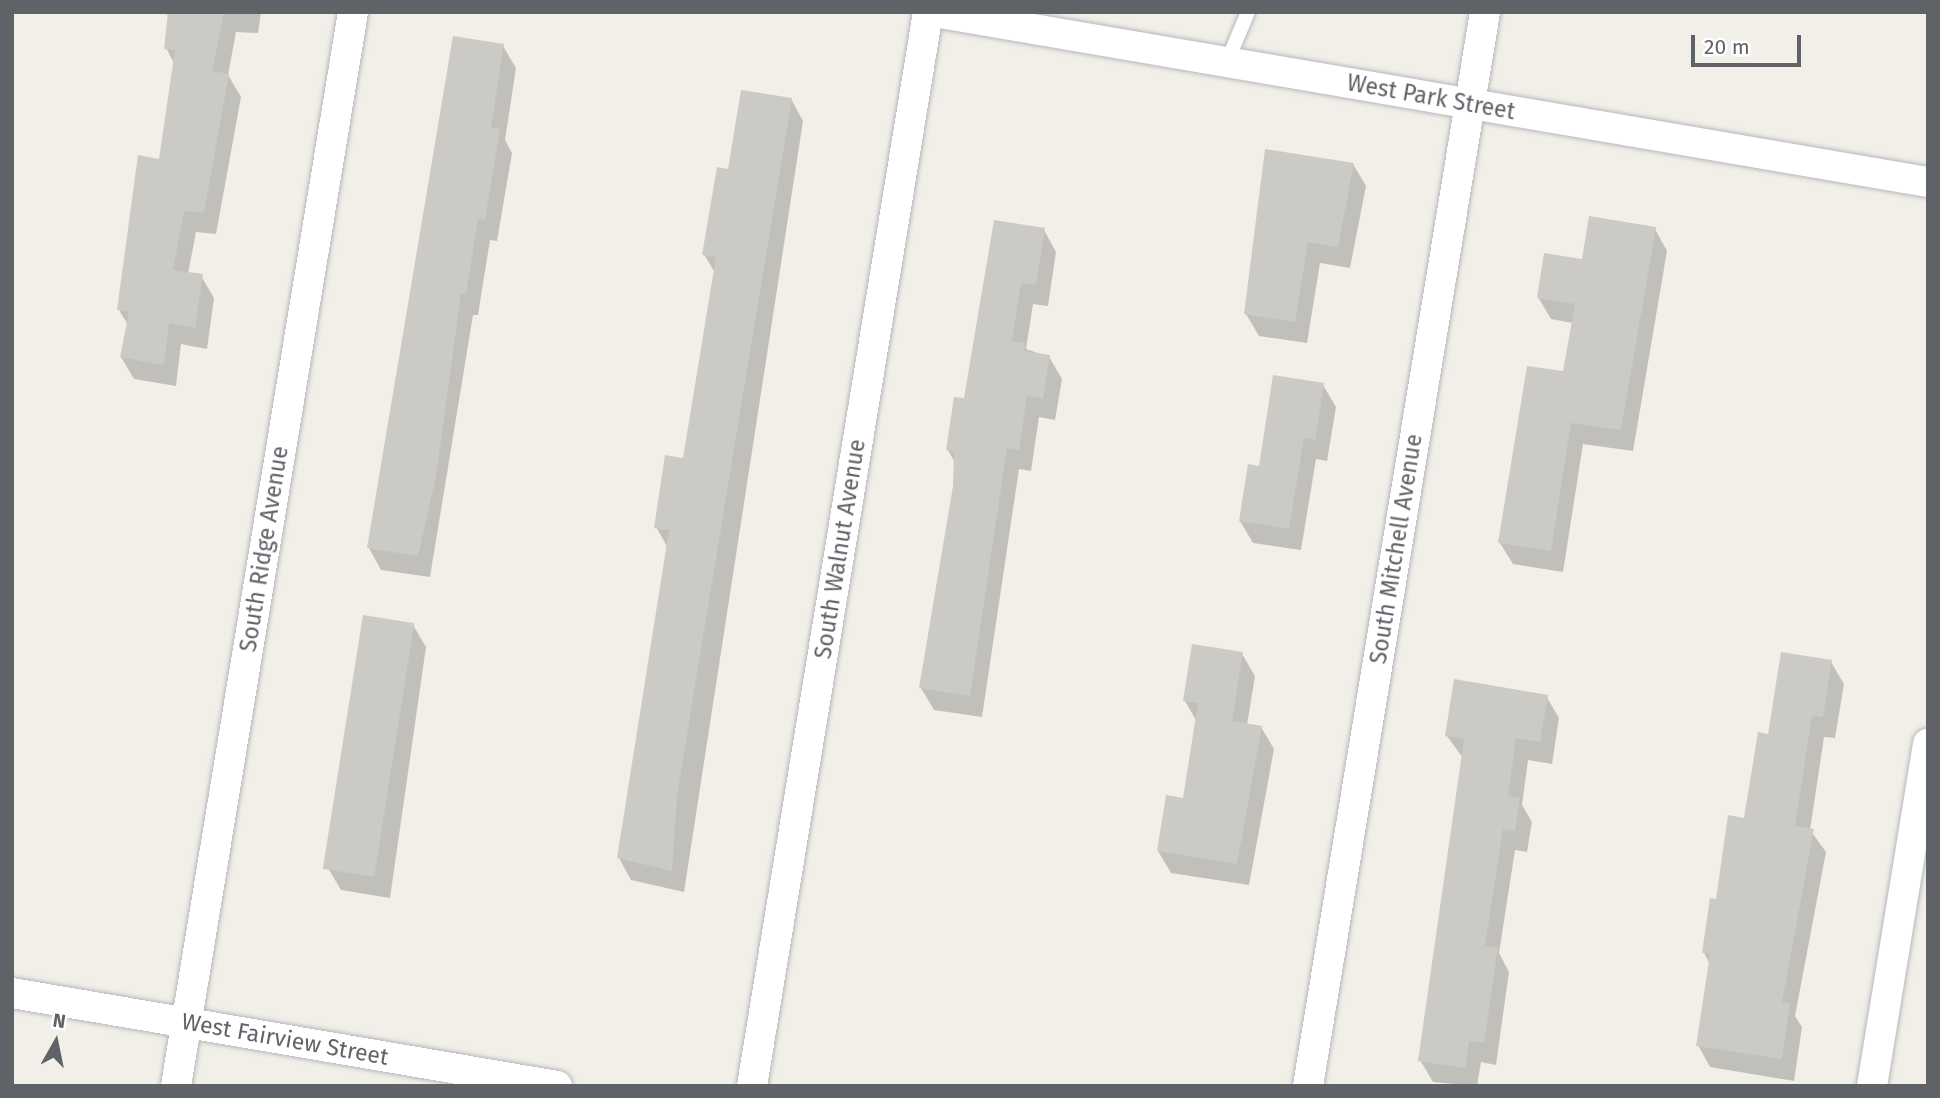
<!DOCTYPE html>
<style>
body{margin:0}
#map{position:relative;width:1940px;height:1098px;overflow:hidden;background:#f1efe8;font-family:"Fira Sans",sans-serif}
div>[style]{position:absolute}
.shadow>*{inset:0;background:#0003}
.building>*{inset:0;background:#cccac5;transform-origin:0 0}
.roads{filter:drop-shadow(0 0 2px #b5b8bc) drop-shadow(0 0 2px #b5b8bc)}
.service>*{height:14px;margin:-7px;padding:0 7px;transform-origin:7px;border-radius:7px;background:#fff}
.minor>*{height:30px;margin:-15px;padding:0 15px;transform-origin:15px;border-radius:15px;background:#fff}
span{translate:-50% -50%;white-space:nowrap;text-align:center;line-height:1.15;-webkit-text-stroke:5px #fff;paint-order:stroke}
.street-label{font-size:23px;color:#5f6368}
.frame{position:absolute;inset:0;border:14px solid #5f6368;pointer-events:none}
.north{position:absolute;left:21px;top:1007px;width:70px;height:70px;-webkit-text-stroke:5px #fff;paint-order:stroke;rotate:9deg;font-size:19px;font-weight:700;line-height:28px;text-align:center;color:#5f6368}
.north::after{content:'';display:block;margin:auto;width:24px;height:32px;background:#5f6368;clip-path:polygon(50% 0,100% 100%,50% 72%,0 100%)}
.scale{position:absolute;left:1691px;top:35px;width:110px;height:32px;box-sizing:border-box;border:4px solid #5f6368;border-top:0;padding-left:9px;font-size:21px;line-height:24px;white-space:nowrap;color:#5f6368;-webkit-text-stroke:5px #fff;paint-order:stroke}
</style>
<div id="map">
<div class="shadow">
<div style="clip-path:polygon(160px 12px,261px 12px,258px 33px,236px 32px,228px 75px,241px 97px,216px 234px,196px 232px,188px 274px,201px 276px,214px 298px,207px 349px,181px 344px,176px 386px,134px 379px,121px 357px,128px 325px,119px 310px,139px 157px,161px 161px,174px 63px,166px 48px,169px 15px)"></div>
<div style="clip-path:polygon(503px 46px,516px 68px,505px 140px,512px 153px,497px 241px,490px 240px,478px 315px,473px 315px,430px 577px,381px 570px,369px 548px)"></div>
<div style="clip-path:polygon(791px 99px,803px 121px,684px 892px,631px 880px,619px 858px,668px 548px,656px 527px,685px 460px,715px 273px,704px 254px,730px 171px)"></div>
<div style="clip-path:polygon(1353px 164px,1366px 186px,1350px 268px,1320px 263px,1307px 343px,1259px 336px,1246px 314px)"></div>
<div style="clip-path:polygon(1655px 229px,1667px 251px,1633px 451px,1583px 444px,1563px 572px,1513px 564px,1500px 543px,1564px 373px,1573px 323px,1551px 319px,1538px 297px,1583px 261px)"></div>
<div style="clip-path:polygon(1044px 230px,1056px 252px,1048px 306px,1033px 304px,1026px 349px,1049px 357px,1062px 379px,1055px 420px,1039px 417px,1031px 471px,1019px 469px,982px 717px,934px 710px,921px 688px,955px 486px,955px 463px,948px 450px)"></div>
<div style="clip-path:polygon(1323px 385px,1336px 407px,1327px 461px,1316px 459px,1301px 550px,1253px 543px,1240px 521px,1260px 468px)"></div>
<div style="clip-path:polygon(413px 625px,426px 647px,390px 898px,341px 890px,328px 868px)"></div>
<div style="clip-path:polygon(1242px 654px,1255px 676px,1247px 725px,1261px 727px,1274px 749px,1249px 885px,1171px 873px,1158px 851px,1185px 800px,1197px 722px,1185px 701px)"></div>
<div style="clip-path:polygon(1831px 662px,1844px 684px,1835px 738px,1824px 737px,1810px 830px,1826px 852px,1795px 1016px,1802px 1027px,1794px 1081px,1710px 1067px,1698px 1045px,1710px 964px,1704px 953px,1770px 736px)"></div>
<div style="clip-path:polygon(1546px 696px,1559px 718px,1552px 764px,1528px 760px,1522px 805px,1532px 822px,1527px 852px,1515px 850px,1499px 953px,1509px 972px,1496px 1065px,1481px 1062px,1477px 1086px,1433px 1082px,1420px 1060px,1463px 758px,1447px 736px)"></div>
</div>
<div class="building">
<div style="clip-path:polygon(168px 12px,224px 12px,212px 71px,229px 74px,204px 213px,184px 211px,173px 270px,203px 274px,195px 328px,169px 323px,164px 365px,120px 357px,129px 312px,117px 310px,138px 155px,159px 159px,175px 50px,164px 49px)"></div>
<div style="clip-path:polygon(453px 36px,504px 44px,491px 128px,500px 129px,485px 220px,478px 219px,466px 294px,461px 294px,436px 476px,418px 556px,367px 548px)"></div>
<div style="clip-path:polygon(741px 90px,792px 98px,677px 795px,672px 871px,617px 858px,669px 530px,654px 528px,665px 455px,683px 458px,716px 257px,702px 255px,717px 167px,728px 169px)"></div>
<div style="clip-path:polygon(1265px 149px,1354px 163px,1338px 247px,1308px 242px,1295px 322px,1244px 314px)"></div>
<div style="clip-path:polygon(1589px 216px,1656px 227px,1621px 430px,1571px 423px,1551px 551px,1498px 543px,1527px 366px,1563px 371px,1575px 304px,1537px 298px,1544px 253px,1582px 259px)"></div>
<div style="clip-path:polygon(994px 220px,1045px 228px,1036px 285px,1021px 283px,1012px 341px,1025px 343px,1024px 351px,1050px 355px,1043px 399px,1027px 396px,1019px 450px,1007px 448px,970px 696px,919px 688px,953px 486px,954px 452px,946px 450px,954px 397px,964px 398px)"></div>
<div style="clip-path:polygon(1273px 375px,1324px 383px,1315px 440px,1304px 438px,1289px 529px,1239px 521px,1248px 464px,1259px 466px)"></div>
<div style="left:363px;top:615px;width:52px;height:257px;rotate:9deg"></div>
<div style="clip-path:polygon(1192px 644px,1243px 652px,1232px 721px,1262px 726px,1237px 864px,1157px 851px,1166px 795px,1183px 798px,1198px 703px,1183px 701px)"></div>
<div style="clip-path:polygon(1781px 652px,1832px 660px,1823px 717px,1812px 716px,1795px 826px,1814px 829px,1782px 1002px,1790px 1004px,1782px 1059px,1696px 1046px,1710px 954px,1702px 953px,1710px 898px,1716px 899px,1728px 815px,1744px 818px,1758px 732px,1768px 734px)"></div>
<div style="clip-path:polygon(1454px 679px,1548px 695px,1540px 742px,1516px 738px,1508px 796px,1520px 798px,1515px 831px,1503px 829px,1485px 946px,1498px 948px,1484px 1043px,1469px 1041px,1465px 1068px,1418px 1061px,1464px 739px,1445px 736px)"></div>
</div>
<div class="roads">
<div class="service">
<div style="left:1227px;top:62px;width:54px;rotate:-67.2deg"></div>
</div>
<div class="minor">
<div style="left:934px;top:12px;width:1008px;rotate:9.71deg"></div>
<div style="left:12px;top:993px;width:553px;rotate:9.68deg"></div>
<div style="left:176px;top:1086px;width:1088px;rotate:-80.64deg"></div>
<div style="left:752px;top:1086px;width:1088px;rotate:-80.69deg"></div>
<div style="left:1308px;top:1086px;width:1088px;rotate:-80.64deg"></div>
<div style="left:1872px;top:1086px;width:347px;rotate:-80.7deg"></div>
</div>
</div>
<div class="street-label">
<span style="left:1431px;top:97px;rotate:10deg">West Park Street</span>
<span style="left:264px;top:549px;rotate:-81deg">South Ridge Avenue</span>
<span style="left:840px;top:549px;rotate:-81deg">South Walnut Avenue</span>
<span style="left:1396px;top:549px;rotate:-81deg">South Mitchell Avenue</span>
<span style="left:285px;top:1039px;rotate:10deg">West Fairview Street</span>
</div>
<div class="frame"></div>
<div class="north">N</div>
<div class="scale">20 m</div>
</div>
